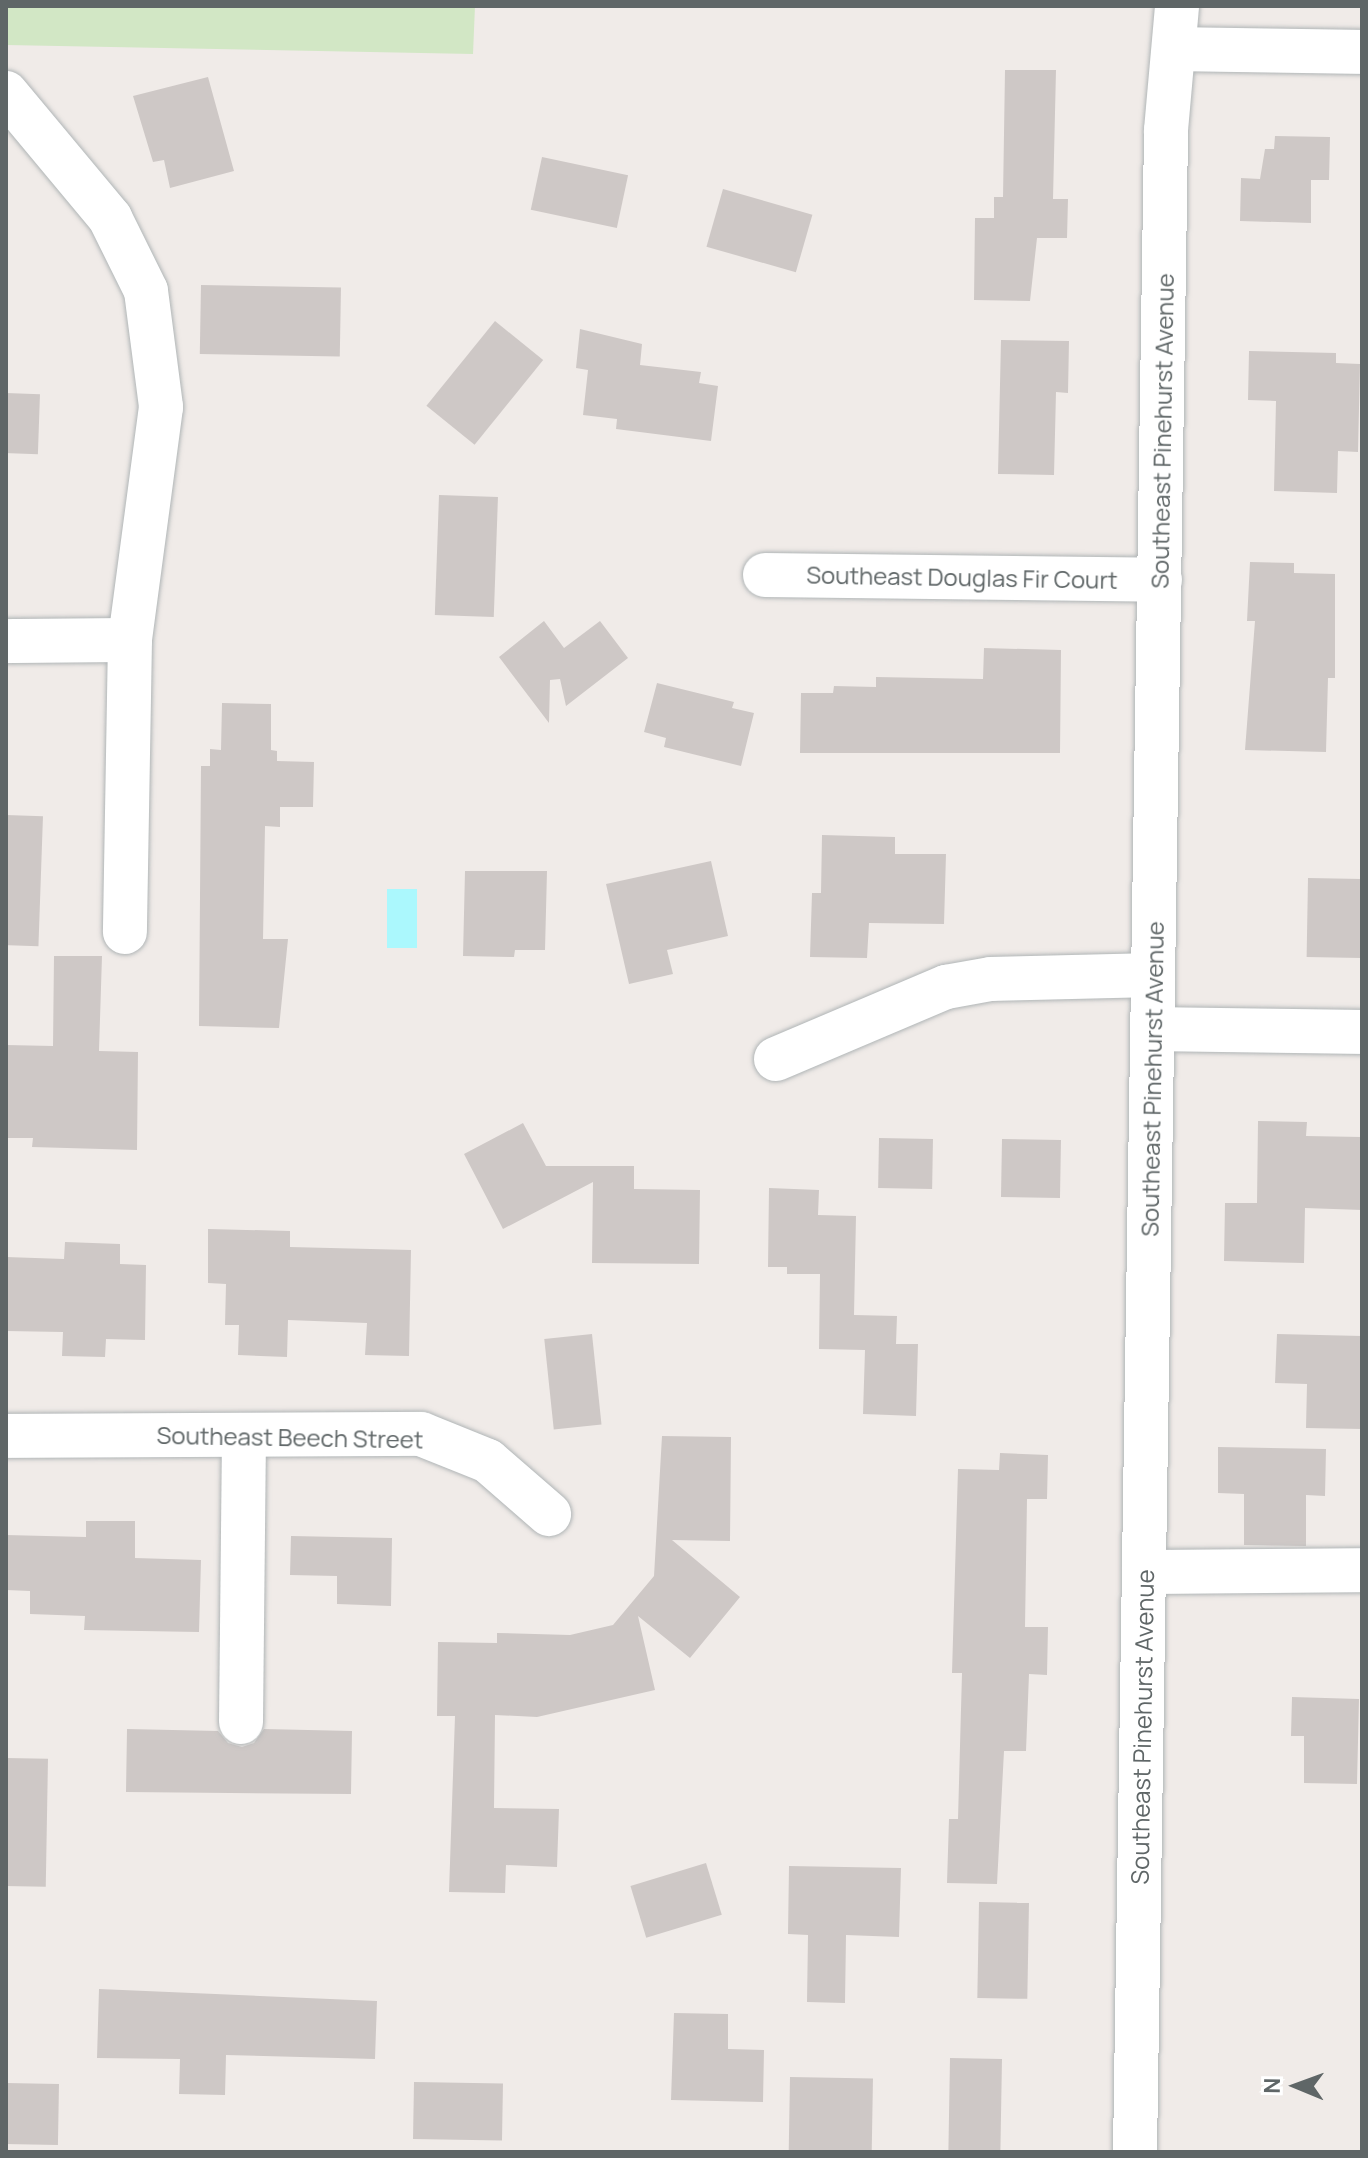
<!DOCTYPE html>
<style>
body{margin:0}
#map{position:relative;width:1368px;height:2158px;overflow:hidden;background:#f0ebe8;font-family:Manrope,sans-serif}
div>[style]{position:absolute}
.green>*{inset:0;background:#d2e7c5}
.water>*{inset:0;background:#abf8fd;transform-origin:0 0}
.building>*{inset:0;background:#cec8c6;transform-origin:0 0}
.roads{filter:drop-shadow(0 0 2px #b0b5b6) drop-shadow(0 0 2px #b0b5b6)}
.minor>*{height:44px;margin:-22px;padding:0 22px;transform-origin:22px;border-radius:22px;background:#fff}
span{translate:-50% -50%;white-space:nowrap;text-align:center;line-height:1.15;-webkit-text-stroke:8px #fff;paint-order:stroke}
.street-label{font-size:24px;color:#5f6667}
.frame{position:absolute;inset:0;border:8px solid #5f6667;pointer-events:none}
.north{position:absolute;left:1256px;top:2046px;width:80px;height:80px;-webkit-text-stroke:6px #fff;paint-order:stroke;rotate:271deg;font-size:22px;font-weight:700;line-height:32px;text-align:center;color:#5f6667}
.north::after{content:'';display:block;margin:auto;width:28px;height:36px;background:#5f6667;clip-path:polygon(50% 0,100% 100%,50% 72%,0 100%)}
</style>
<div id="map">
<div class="green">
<div style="clip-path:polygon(6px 6px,475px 6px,473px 54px,6px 45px)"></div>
</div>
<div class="water">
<div style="left:387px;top:889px;width:30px;height:59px"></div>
</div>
<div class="building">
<div style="clip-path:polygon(1005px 70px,1056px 70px,1053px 199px,1068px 199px,1067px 238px,1037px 238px,1030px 301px,974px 300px,975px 218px,994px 218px,994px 197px,1003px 197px)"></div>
<div style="clip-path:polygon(208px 77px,234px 171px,170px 188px,164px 160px,153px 162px,133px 96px)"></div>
<div style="clip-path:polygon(1275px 136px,1330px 137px,1329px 180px,1311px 180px,1311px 223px,1240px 221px,1241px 178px,1260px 179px,1265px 149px,1274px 149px)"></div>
<div style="left:542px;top:157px;width:88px;height:54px;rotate:12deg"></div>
<div style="left:723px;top:189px;width:93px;height:60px;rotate:16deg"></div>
<div style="left:201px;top:285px;width:140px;height:69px;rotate:1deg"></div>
<div style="left:495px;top:321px;width:62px;height:109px;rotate:39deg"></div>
<div style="clip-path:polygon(580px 329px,642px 344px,640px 365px,701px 372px,699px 383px,718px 386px,711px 441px,616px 429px,617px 419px,583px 415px,588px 370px,576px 368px)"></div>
<div style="clip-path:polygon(1001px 340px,1069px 341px,1068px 393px,1056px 392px,1054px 475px,998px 474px)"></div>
<div style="clip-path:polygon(1249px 351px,1336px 353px,1336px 363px,1360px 364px,1358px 452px,1338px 451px,1337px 493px,1274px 491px,1276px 401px,1248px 400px)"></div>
<div style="left:6px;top:393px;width:34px;height:60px;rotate:2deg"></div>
<div style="left:439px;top:495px;width:59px;height:120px;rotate:2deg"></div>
<div style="clip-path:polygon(1250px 562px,1294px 563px,1294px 573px,1335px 574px,1335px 678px,1328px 678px,1326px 752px,1245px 750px,1255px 621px,1247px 621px)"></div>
<div style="clip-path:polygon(544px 621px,564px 648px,600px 621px,628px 658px,566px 706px,560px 679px,550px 680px,549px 723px,499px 657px)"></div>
<div style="clip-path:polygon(984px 648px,1061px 650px,1060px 753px,800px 753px,801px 693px,833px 693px,834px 686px,876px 687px,876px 677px,983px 679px)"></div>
<div style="clip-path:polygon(657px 683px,734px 702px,732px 708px,754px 713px,741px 766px,664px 747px,666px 738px,644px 732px)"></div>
<div style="clip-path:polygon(222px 703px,271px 704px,271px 750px,277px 751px,277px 761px,314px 762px,313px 807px,280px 807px,280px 827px,265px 826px,263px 939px,288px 939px,279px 1028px,199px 1026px,201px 766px,210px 766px,210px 749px,221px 750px)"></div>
<div style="left:6px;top:815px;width:37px;height:130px;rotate:2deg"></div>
<div style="clip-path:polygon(822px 835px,895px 837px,895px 854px,946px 854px,944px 924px,869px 923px,867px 958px,810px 957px,812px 893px,821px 893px)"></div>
<div style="clip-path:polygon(711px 861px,728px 936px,667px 950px,673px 974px,629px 984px,606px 884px)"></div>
<div style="clip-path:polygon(465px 871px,547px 871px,545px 950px,515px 950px,514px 957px,463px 956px)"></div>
<div style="left:1308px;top:878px;width:54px;height:79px;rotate:1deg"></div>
<div style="clip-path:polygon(54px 956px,102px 956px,99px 1051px,138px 1052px,137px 1150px,32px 1147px,33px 1138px,6px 1138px,6px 1045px,53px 1046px)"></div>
<div style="clip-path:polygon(1258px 1121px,1307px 1122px,1306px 1136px,1362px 1137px,1362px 1210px,1305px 1208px,1304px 1263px,1224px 1261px,1225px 1203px,1257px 1203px)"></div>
<div style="clip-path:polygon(523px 1123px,546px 1166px,634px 1166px,634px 1189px,700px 1190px,699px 1264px,592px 1263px,593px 1182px,503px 1229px,464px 1154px)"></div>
<div style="left:879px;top:1138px;width:54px;height:50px;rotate:1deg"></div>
<div style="left:1002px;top:1139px;width:59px;height:58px;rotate:1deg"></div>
<div style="clip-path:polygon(769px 1188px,819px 1190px,818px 1215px,856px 1216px,854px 1315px,897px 1316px,896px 1344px,918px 1344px,916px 1416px,863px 1414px,865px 1350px,819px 1349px,820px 1274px,787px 1274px,787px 1267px,768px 1267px)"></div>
<div style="clip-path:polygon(208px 1229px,290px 1231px,290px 1247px,411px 1250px,409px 1356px,365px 1355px,367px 1323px,288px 1320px,287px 1357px,238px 1355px,239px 1325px,225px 1325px,226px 1284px,208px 1283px)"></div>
<div style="clip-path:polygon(65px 1242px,120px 1244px,120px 1264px,146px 1265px,145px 1340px,106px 1339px,105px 1357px,62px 1356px,63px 1332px,6px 1331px,6px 1257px,64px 1259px)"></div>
<div style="left:592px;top:1334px;width:91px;height:48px;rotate:84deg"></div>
<div style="clip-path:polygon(1277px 1334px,1362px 1336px,1362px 1429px,1306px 1428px,1307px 1384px,1275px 1383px)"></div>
<div style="clip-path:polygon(662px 1436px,731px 1437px,730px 1541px,672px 1540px,740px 1597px,690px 1658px,638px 1616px,655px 1690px,537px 1717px,495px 1715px,494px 1808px,559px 1809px,557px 1867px,506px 1865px,505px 1893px,449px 1892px,455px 1716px,437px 1716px,438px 1642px,497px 1643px,497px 1633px,570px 1635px,613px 1625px,654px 1576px)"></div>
<div style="clip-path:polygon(1218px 1447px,1326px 1449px,1325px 1496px,1306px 1495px,1306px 1546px,1244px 1545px,1244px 1494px,1218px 1493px)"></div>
<div style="clip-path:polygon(1000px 1453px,1048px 1455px,1047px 1499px,1027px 1499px,1025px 1627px,1048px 1627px,1047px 1675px,1029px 1674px,1026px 1751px,1004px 1751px,997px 1884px,947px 1883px,949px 1819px,958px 1819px,962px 1673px,952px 1673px,958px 1469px,999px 1470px)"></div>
<div style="clip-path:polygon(86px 1521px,135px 1521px,135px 1558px,201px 1560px,199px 1632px,84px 1630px,85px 1616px,30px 1614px,30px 1591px,6px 1590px,6px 1535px,86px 1537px)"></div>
<div style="clip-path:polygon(291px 1536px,392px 1538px,391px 1606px,337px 1604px,337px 1576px,290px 1575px)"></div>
<div style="clip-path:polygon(1292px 1697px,1359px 1699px,1357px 1784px,1304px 1783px,1304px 1736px,1291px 1736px)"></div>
<div style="clip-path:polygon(127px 1729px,218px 1731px,228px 1743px,242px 1747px,254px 1743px,264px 1729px,352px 1731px,351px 1794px,126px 1792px)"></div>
<div style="left:6px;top:1758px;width:42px;height:128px;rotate:1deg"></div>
<div style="left:706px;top:1863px;width:54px;height:79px;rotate:73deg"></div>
<div style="clip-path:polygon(789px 1866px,901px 1868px,899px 1937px,846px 1935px,845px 2003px,807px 2002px,808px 1935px,788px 1934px)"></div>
<div style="left:979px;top:1902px;width:50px;height:96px;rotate:1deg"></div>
<div style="clip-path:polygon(99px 1989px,377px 2001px,375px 2059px,226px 2055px,225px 2095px,179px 2094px,180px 2059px,97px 2058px)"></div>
<div style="clip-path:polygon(674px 2013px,728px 2014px,728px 2049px,764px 2050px,763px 2102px,671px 2100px)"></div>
<div style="left:950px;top:2058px;width:52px;height:94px;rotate:1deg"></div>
<div style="left:790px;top:2077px;width:83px;height:75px;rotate:1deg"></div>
<div style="left:414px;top:2082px;width:89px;height:57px;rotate:1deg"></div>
<div style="left:6px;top:2083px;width:53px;height:61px;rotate:1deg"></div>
</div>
<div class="roads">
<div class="minor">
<div style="left:1176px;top:49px;width:186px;rotate:0.9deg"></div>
<div style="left:6px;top:93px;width:163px;rotate:50.2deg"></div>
<div style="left:110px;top:218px;width:81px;rotate:63.7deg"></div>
<div style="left:146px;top:291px;width:117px;rotate:82.6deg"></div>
<div style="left:161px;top:407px;width:235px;rotate:97.6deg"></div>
<div style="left:130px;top:640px;width:292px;rotate:91deg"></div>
<div style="left:765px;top:575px;width:395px;rotate:0.7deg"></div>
<div style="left:6px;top:641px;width:124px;rotate:-0.5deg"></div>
<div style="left:1153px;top:1029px;width:209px;rotate:0.8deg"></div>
<div style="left:776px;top:1059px;width:185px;rotate:-23deg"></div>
<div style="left:946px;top:987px;width:46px;rotate:-10.1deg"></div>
<div style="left:991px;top:979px;width:162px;rotate:-1.4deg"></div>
<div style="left:6px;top:1436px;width:415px;rotate:-0.3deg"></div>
<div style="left:421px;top:1434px;width:72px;rotate:21.9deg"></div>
<div style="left:488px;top:1461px;width:81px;rotate:41deg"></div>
<div style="left:1144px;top:1572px;width:218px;rotate:-0.5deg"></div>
<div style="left:241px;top:1722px;width:287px;rotate:-89.4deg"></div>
<div style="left:1135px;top:2152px;width:2022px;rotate:-89.12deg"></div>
<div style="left:1166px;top:130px;width:124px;rotate:-84.9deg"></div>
</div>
</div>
<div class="street-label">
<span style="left:1162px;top:431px;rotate:-89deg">Southeast Pinehurst Avenue</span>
<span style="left:962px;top:577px;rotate:1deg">Southeast Douglas Fir Court</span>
<span style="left:1152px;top:1079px;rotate:-89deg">Southeast Pinehurst Avenue</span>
<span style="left:290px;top:1437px;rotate:1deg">Southeast Beech Street</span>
<span style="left:1142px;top:1727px;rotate:-89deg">Southeast Pinehurst Avenue</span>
</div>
<div class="frame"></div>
<div class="north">N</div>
</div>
